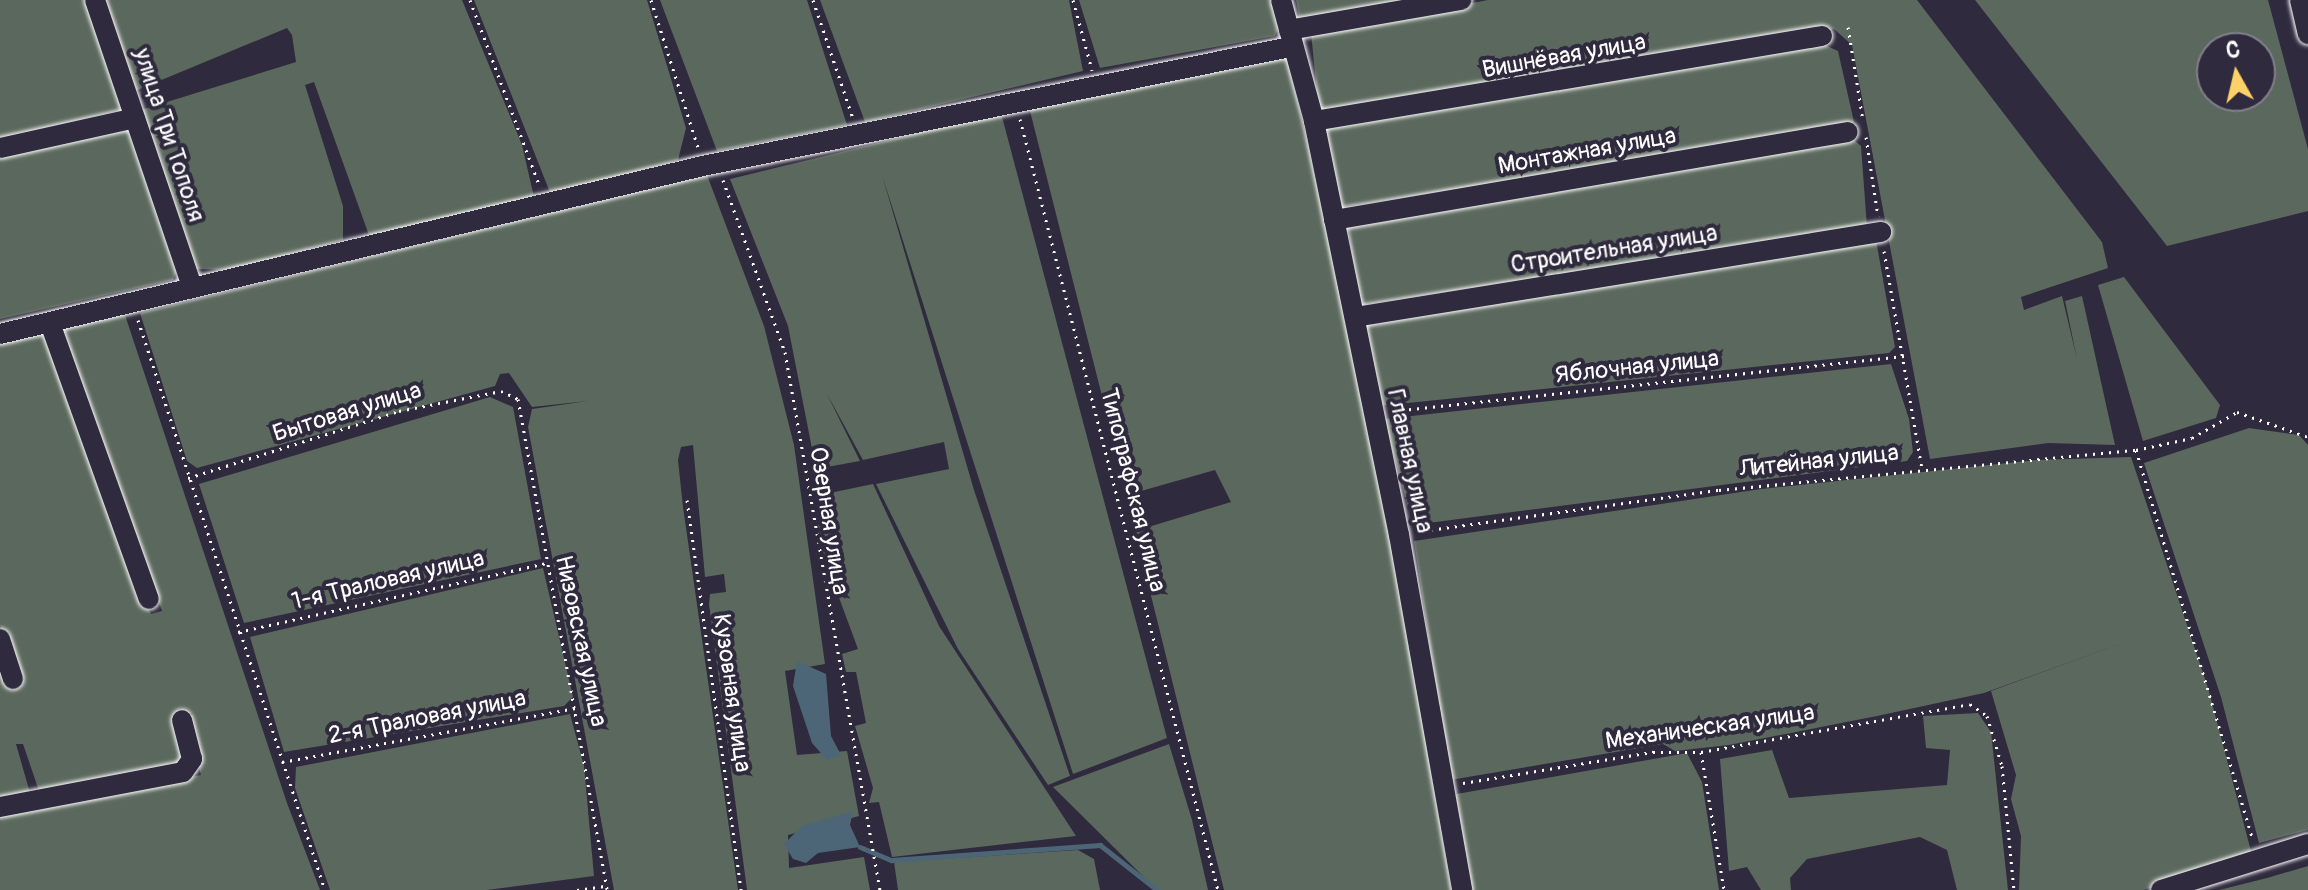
<!DOCTYPE html>
<meta charset="utf-8">
<style>
body{margin:0}
#map{position:relative;width:2308px;height:890px;overflow:hidden;background:#2f2a3d;font-family:Pangolin,sans-serif}
div>[style]{position:absolute}
.green>*{inset:0;background:#5b685d}
.water>*{inset:0;background:#4d6677}
.stream>*{height:5px;margin:-2.5px;padding:0 2.5px;transform-origin:2.5px;border-radius:2.5px;background:#4d6677}
.path>*{height:3px;margin-top:-1.5px;transform-origin:0;background:repeating-linear-gradient(90deg,#fff 0 2px,transparent 0 8px)}
.roads{filter:drop-shadow(0 0 2px #fff) drop-shadow(0 0 2px #fff)}
.minor>*{height:20px;margin:-10px;padding:0 10px;transform-origin:10px;border-radius:10px;background:#2f2a3d}
span{translate:-50% -50%;white-space:nowrap;text-align:center;line-height:1.15;-webkit-text-stroke:8px #2f2a3d;paint-order:stroke}
.street-label{font-size:24px;color:#fff}
.north{position:absolute;left:2196px;top:32px;width:80px;height:80px;box-sizing:border-box;background:#2f2a3d;border:2px solid #827f8b;border-radius:50%;rotate:352deg;font-size:22px;font-weight:700;line-height:32px;text-align:center;color:#fff}
.north::after{content:'';display:block;margin:auto;width:28px;height:36px;background:#ffd166;clip-path:polygon(50% 0,100% 100%,50% 72%,0 100%)}
</style>
<div id="map">
<div class="green">
<div style="clip-path:polygon(0 0,85px 0,123px 109px,0 139px)"></div>
<div style="clip-path:polygon(103px 0,462px 0,522px 145px,534px 197px,370px 238px,314px 82px,305px 85px,343px 206px,343px 240px,227px 270px,196px 269px,141px 110px,296px 62px,292px 35px,287px 28px,135px 91px)"></div>
<div style="clip-path:polygon(474px 0,647px 0,686px 128px,678px 160px,551px 195px)"></div>
<div style="clip-path:polygon(660px 0,807px 0,847px 125px,717px 151px)"></div>
<div style="clip-path:polygon(820px 0,1069px 0,1083px 71px,865px 122px)"></div>
<div style="clip-path:polygon(1079px 0,1272px 0,1278px 29px,1275px 36px,1100px 68px)"></div>
<div style="clip-path:polygon(1296px 0,1427px 0,1300px 22px)"></div>
<div style="clip-path:polygon(1488px 0,1917px 0,2102px 242px,2108px 268px,2021px 297px,2024px 310px,2062px 296px,2077px 359px,2065px 301px,2082px 296px,2115px 445px,2048px 443px,1930px 459px,1852px 45px,1834px 29px,1319px 111px,1311px 33px)"></div>
<div style="clip-path:polygon(evenodd,1975px 0,2268px 0,2308px 149px,2308px 211px,2167px 246px,1975px 0,2260px 48px,2260px 96px,2212px 96px,2212px 48px,2260px 48px)"></div>
<div style="clip-path:polygon(1818px 42px,1838px 51px,1854px 122px,1848px 127px,1342px 207px,1323px 128px)"></div>
<div style="clip-path:polygon(1278px 57px,1287px 59px,1307px 141px,1389px 526px,1451px 890px,1224px 890px,1135px 531px,1231px 502px,1215px 470px,1127px 495px,1030px 111px,1033px 104px)"></div>
<div style="clip-path:polygon(1001px 113px,1167px 738px,1073px 774px,882px 175px,974px 490px,1070px 776px,1048px 785px,958px 649px,876px 484px,949px 469px,944px 442px,863px 460px,827px 394px,860px 461px,816px 469px,788px 326px,730px 179px)"></div>
<div style="clip-path:polygon(130px 128px,177px 270px,173px 280px,0 319px,0 154px)"></div>
<div style="clip-path:polygon(1853px 139px,1861px 146px,1867px 227px,1359px 305px,1348px 225px)"></div>
<div style="clip-path:polygon(707px 175px,764px 326px,794px 445px,825px 664px,785px 671px,797px 755px,847px 751px,859px 816px,788px 835px,789px 868px,864px 857px,870px 890px,747px 890px,709px 604px,710px 594px,726px 592px,724px 574px,705px 577px,693px 445px,681px 447px,678px 460px,683px 507px,738px 890px,614px 890px,528px 427px,532px 409px,588px 401px,532px 407px,509px 373px,500px 374px,495px 386px,197px 468px,187px 461px,140px 313px)"></div>
<div style="clip-path:polygon(1876px 240px,1895px 347px,1889px 353px,1379px 406px,1363px 326px)"></div>
<div style="clip-path:polygon(2124px 277px,2220px 405px,2216px 418px,2143px 441px,2098px 285px)"></div>
<div style="clip-path:polygon(124px 312px,287px 803px,320px 890px,0 890px,0 814px,201px 775px,187px 719px,193px 713px,176px 716px,183px 764px,39px 791px,23px 744px,16px 744px,30px 793px,0 799px,0 656px,12px 690px,19px 688px,0 625px,0 340px,42px 330px,151px 614px,162px 611px,61px 326px)"></div>
<div style="clip-path:polygon(1891px 364px,1909px 419px,1913px 452px,1907px 461px,1413px 525px,1384px 419px)"></div>
<div style="clip-path:polygon(490px 397px,513px 407px,541px 559px,244px 623px,199px 484px)"></div>
<div style="clip-path:polygon(2249px 428px,2299px 435px,2308px 445px,2308px 830px,2259px 843px,2221px 697px,2144px 463px)"></div>
<div style="clip-path:polygon(2131px 457px,2208px 688px,2252px 855px,2144px 890px,2019px 890px,2021px 836px,2011px 799px,2016px 775px,1991px 691px,2136px 638px,1984px 693px,1877px 716px,1729px 745px,1675px 751px,1663px 744px,1450px 780px,1414px 541px,1761px 489px,2037px 460px)"></div>
<div style="clip-path:polygon(873px 484px,939px 626px,1076px 836px,892px 857px,879px 802px,869px 803px,873px 788px,855px 726px,866px 723px,856px 672px,846px 672px,842px 654px,858px 649px,838px 595px,832px 597px,818px 523px,826px 520px,820px 495px)"></div>
<div style="clip-path:polygon(543px 568px,573px 697px,564px 706px,284px 752px,250px 637px)"></div>
<div style="clip-path:polygon(1978px 713px,1991px 732px,2008px 890px,1957px 890px,1947px 850px,1920px 837px,1807px 859px,1790px 878px,1791px 890px,1761px 890px,1747px 867px,1729px 871px,1720px 759px,1772px 750px,1789px 798px,1947px 785px,1950px 750px,1926px 748px,1923px 716px)"></div>
<div style="clip-path:polygon(570px 714px,584px 766px,594px 876px,487px 890px,330px 890px,295px 788px,296px 767px)"></div>
<div style="clip-path:polygon(1169px 744px,1192px 820px,1208px 890px,1157px 890px,1053px 787px)"></div>
<div style="clip-path:polygon(1687px 753px,1702px 782px,1719px 890px,1471px 890px,1451px 795px)"></div>
<div style="clip-path:polygon(1078px 850px,1094px 859px,1100px 890px,898px 890px,894px 862px)"></div>
<div style="clip-path:polygon(2308px 866px,2308px 890px,2219px 890px,2267px 878px)"></div>
</div>
<div class="water">
<div style="clip-path:polygon(797px 661px,826px 674px,831px 736px,841px 755px,827px 760px,812px 743px,793px 686px)"></div>
<div style="clip-path:polygon(853px 811px,850px 825px,860px 847px,818px 853px,806px 863px,793px 859px,784px 844px,802px 826px)"></div>
</div>
<div class="stream">
<div style="left:860px;top:847px;width:34px;rotate:23deg"></div>
<div style="left:891px;top:860px;width:210px;rotate:-4.1deg"></div>
<div style="left:1100px;top:845px;width:73px;rotate:38.3deg"></div>
</div>
<div class="path">
<div style="left:470px;top:0;width:200px;rotate:69.5deg"></div>
<div style="left:651px;top:0;width:154px;rotate:72.3deg"></div>
<div style="left:813px;top:0;width:125px;rotate:71.3deg"></div>
<div style="left:1073px;top:0;width:73px;rotate:74.8deg"></div>
<div style="left:1848px;top:27px;width:95px;rotate:80.9deg"></div>
<div style="left:1020px;top:119px;width:796px;rotate:75.6deg"></div>
<div style="left:1866px;top:137px;width:80px;rotate:81.4deg"></div>
<div style="left:723px;top:180px;width:183px;rotate:70.2deg"></div>
<div style="left:785px;top:352px;width:546px;rotate:79.99deg"></div>
<div style="left:1884px;top:251px;width:220px;rotate:80.1deg"></div>
<div style="left:138px;top:320px;width:600px;rotate:71.84deg"></div>
<div style="left:1393px;top:411px;width:514px;rotate:-6.14deg"></div>
<div style="left:2136px;top:450px;width:407px;rotate:73.3deg"></div>
<div style="left:188px;top:478px;width:221px;rotate:-17.6deg"></div>
<div style="left:399px;top:411px;width:104px;rotate:-11.1deg"></div>
<div style="left:501px;top:391px;width:19px;rotate:25deg"></div>
<div style="left:518px;top:399px;width:499px;rotate:79.7deg"></div>
<div style="left:687px;top:500px;width:394px;rotate:82.1deg"></div>
<div style="left:1415px;top:532px;width:307px;rotate:-7.9deg"></div>
<div style="left:1719px;top:490px;width:419px;rotate:-5.5deg"></div>
<div style="left:2136px;top:450px;width:57px;rotate:-12.1deg"></div>
<div style="left:2192px;top:438px;width:52px;rotate:-30deg"></div>
<div style="left:2237px;top:412px;width:75px;rotate:19.4deg"></div>
<div style="left:238px;top:632px;width:316px;rotate:-12.6deg"></div>
<div style="left:1701px;top:752px;width:140px;rotate:80.5deg"></div>
<div style="left:282px;top:762px;width:300px;rotate:-10.4deg"></div>
<div style="left:1463px;top:783px;width:193px;rotate:-9.3deg"></div>
<div style="left:1653px;top:752px;width:48px"></div>
<div style="left:1701px;top:752px;width:273px;rotate:-10.1deg"></div>
<div style="left:1970px;top:704px;width:21px;rotate:35deg"></div>
<div style="left:1987px;top:716px;width:52px;rotate:73.3deg"></div>
<div style="left:2002px;top:766px;width:125px;rotate:84.5deg"></div>
<div style="left:577px;top:890px;width:28px;rotate:-8deg"></div>
</div>
<div class="roads">
<div class="minor">
<div style="left:95px;top:0;width:302px;rotate:71.3deg"></div>
<div style="left:1281px;top:0;width:125px;rotate:74.7deg"></div>
<div style="left:1314px;top:121px;width:423px;rotate:78.4deg"></div>
<div style="left:1399px;top:535px;width:361px;rotate:79.9deg"></div>
<div style="left:2300px;top:0;width:35px;rotate:77deg"></div>
<div style="left:1289px;top:30px;width:175px;rotate:-9.9deg"></div>
<div style="left:1314px;top:121px;width:515px;rotate:-9.5deg"></div>
<div style="left:0;top:148px;width:138px;rotate:-12.5deg"></div>
<div style="left:1334px;top:220px;width:521px;rotate:-9.72deg"></div>
<div style="left:1355px;top:317px;width:533px;rotate:-9.18deg"></div>
<div style="left:50px;top:323px;width:293px;rotate:70.3deg"></div>
<div style="left:0;top:334px;width:723px;rotate:-13.44deg"></div>
<div style="left:703px;top:166px;width:599px;rotate:-11.46deg"></div>
<div style="left:0;top:639px;width:42px;rotate:72deg"></div>
<div style="left:0;top:807px;width:186px;rotate:-10.8deg"></div>
<div style="left:183px;top:772px;width:16px;rotate:-55deg"></div>
<div style="left:192px;top:759px;width:40px;rotate:-104.4deg"></div>
<div style="left:2161px;top:890px;width:154px;rotate:-17.4deg"></div>
</div>
</div>
<div class="street-label">
<span style="left:1564px;top:56px;rotate:-10deg">Вишнёвая улица</span>
<span style="left:169px;top:135px;rotate:72deg">улица Три Тополя</span>
<span style="left:1587px;top:151px;rotate:-10deg">Монтажная улица</span>
<span style="left:1614px;top:249px;rotate:-9deg">Строительная улица</span>
<span style="left:1637px;top:367px;rotate:-6deg">Яблочная улица</span>
<span style="left:347px;top:412px;rotate:-17deg">Бытовая улица</span>
<span style="left:1410px;top:461px;rotate:78deg">Главная улица</span>
<span style="left:1819px;top:461px;rotate:-6deg">Литейная улица</span>
<span style="left:1133px;top:490px;rotate:76deg">Типографская улица</span>
<span style="left:829px;top:521px;rotate:81deg">Озерная улица</span>
<span style="left:388px;top:580px;rotate:-13deg">1-я Траловая улица</span>
<span style="left:581px;top:641px;rotate:78deg">Низовская улица</span>
<span style="left:732px;top:693px;rotate:82deg">Кузовная улица</span>
<span style="left:427px;top:717px;rotate:-11deg">2-я Траловая улица</span>
<span style="left:1710px;top:727px;rotate:-8deg">Механическая улица</span>
</div>
<div class="north">С</div>
</div>
